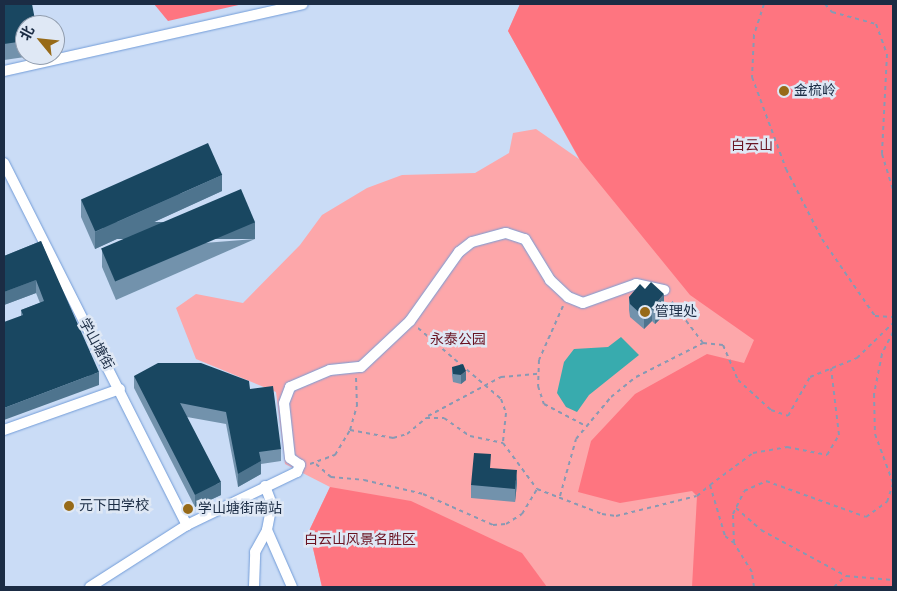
<!DOCTYPE html>
<meta charset="utf-8">
<style>
body{margin:0}
#map{position:relative;width:897px;height:591px;overflow:hidden;background:#cadcf6;font-family:"Fira Sans Condensed","Noto Sans SC",sans-serif}
div>[style]{position:absolute}
.green>*{inset:0;background:#fda7aa}
.forest>*{inset:0;background:#fe7580}
.water>*{inset:0;background:#38abae}
.path>*{height:2px;margin-top:-1px;transform-origin:0;background:repeating-linear-gradient(90deg,#8899b3 0 4px,transparent 0 8px)}
.roads{filter:drop-shadow(0 0 1px #729cd8) drop-shadow(0 0 1px #729cd8)}
.minor>*{height:10px;margin:-5px;padding:0 5px;transform-origin:5px;border-radius:5px;background:#fff}
.wall>*{inset:0;background:#7292ac}
.shaded-wall>*{inset:0;background:#4e748e;transform-origin:0 0}
.building>*{inset:0;background:#194761;transform-origin:0 0}
.dots>*{width:14px;height:14px;translate:-50% -50%;box-sizing:border-box;border:2px solid #dfe8f5;border-radius:50%}
span{translate:-50% -50%;white-space:nowrap;text-align:center;line-height:1.15;-webkit-text-stroke:5px #dfe8f5;paint-order:stroke}
.poi-label{font-size:14px;color:#1b2c44}
.left{translate:0 -50%;text-align:left}
.park-label{font-size:14px;color:#691322}
.street-label{font-size:14px;color:#1b2c44}
.frame{position:absolute;inset:0;border:5px solid #1b2c44;pointer-events:none}
.north{position:absolute;left:15px;top:15px;width:50px;height:50px;box-sizing:border-box;background:#dfe8f5;border:1px solid #919dae;border-radius:50%;rotate:298deg;font-size:14px;font-weight:700;line-height:20px;text-align:center;color:#1b2c44}
.north::after{content:'';display:block;margin:auto;width:18px;height:22px;background:#976a18;clip-path:polygon(50% 0,100% 100%,50% 72%,0 100%)}
</style>
<div id="map">
<div class="green">
<div style="clip-path:polygon(520px 4px,893px 4px,893px 587px,322px 587px,309px 531px,330px 487px,285px 464px,276px 392px,196px 359px,176px 308px,196px 294px,243px 303px,300px 245px,322px 215px,367px 188px,402px 175px,475px 173px,509px 153px,513px 133px,536px 129px,579px 159px,508px 31px)"></div>
</div>
<div class="forest">
<div style="clip-path:polygon(154px 4px,243px 4px,168px 21px)"></div>
<div style="clip-path:polygon(520px 4px,893px 4px,893px 587px,692px 587px,697px 496px,692px 491px,620px 503px,578px 492px,591px 441px,635px 394px,707px 354px,744px 363px,754px 340px,690px 295px,580px 160px,508px 31px)"></div>
<div style="clip-path:polygon(330px 487px,411px 501px,522px 553px,547px 587px,322px 587px,309px 531px)"></div>
</div>
<div class="water">
<div style="clip-path:polygon(621px 337px,639px 355px,589px 395px,577px 412px,566px 407px,557px 393px,564px 362px,574px 349px,608px 347px)"></div>
</div>
<div class="path">
<div style="left:764px;top:4px;width:33px;rotate:108deg"></div>
<div style="left:754px;top:35px;width:42px;rotate:92.7deg"></div>
<div style="left:752px;top:77px;width:98px;rotate:69.7deg"></div>
<div style="left:786px;top:169px;width:79px;rotate:62.8deg"></div>
<div style="left:822px;top:239px;width:93px;rotate:55.5deg"></div>
<div style="left:875px;top:316px;width:18px;rotate:3deg"></div>
<div style="left:825px;top:4px;width:11px;rotate:49deg"></div>
<div style="left:832px;top:12px;width:46px;rotate:15.3deg"></div>
<div style="left:876px;top:24px;width:32px;rotate:70deg"></div>
<div style="left:887px;top:54px;width:100px;rotate:92.9deg"></div>
<div style="left:882px;top:154px;width:39px;rotate:73deg"></div>
<div style="left:563px;top:306px;width:59px;rotate:114deg"></div>
<div style="left:539px;top:360px;width:26px;rotate:92deg"></div>
<div style="left:538px;top:386px;width:19px;rotate:72deg"></div>
<div style="left:544px;top:404px;width:47px;rotate:27.6deg"></div>
<div style="left:418px;top:328px;width:109px;rotate:40.5deg"></div>
<div style="left:501px;top:399px;width:15px;rotate:70deg"></div>
<div style="left:506px;top:413px;width:30px;rotate:96deg"></div>
<div style="left:893px;top:332px;width:25px;rotate:117deg"></div>
<div style="left:882px;top:354px;width:41px;rotate:101.3deg"></div>
<div style="left:874px;top:394px;width:40px;rotate:88.6deg"></div>
<div style="left:875px;top:434px;width:52px;rotate:69.8deg"></div>
<div style="left:703px;top:343px;width:20px;rotate:6deg"></div>
<div style="left:723px;top:345px;width:38px;rotate:67deg"></div>
<div style="left:738px;top:380px;width:45px;rotate:42.3deg"></div>
<div style="left:771px;top:410px;width:18px;rotate:19deg"></div>
<div style="left:788px;top:416px;width:45px;rotate:-60.6deg"></div>
<div style="left:810px;top:377px;width:51px;rotate:-22deg"></div>
<div style="left:857px;top:358px;width:50px;rotate:-44.2deg"></div>
<div style="left:428px;top:416px;width:83px;rotate:-28.1deg"></div>
<div style="left:501px;top:377px;width:37px;rotate:-5deg"></div>
<div style="left:350px;top:430px;width:25px;rotate:-74deg"></div>
<div style="left:357px;top:406px;width:29px;rotate:-92deg"></div>
<div style="left:310px;top:464px;width:27px;rotate:-20deg"></div>
<div style="left:335px;top:455px;width:29px;rotate:-59deg"></div>
<div style="left:350px;top:430px;width:44px;rotate:10.5deg"></div>
<div style="left:393px;top:438px;width:15px;rotate:-16deg"></div>
<div style="left:407px;top:434px;width:25px;rotate:-40deg"></div>
<div style="left:426px;top:418px;width:18px"></div>
<div style="left:444px;top:418px;width:32px;rotate:35deg"></div>
<div style="left:470px;top:436px;width:34px;rotate:12deg"></div>
<div style="left:503px;top:443px;width:57px;rotate:53.5deg"></div>
<div style="left:537px;top:489px;width:70px;rotate:21deg"></div>
<div style="left:602px;top:514px;width:14px;rotate:8deg"></div>
<div style="left:616px;top:516px;width:83px;rotate:-13.9deg"></div>
<div style="left:697px;top:496px;width:17px;rotate:-40deg"></div>
<div style="left:710px;top:485px;width:53px;rotate:73.6deg"></div>
<div style="left:725px;top:536px;width:11px;rotate:38deg"></div>
<div style="left:316px;top:464px;width:20px;rotate:41deg"></div>
<div style="left:331px;top:477px;width:33px;rotate:5deg"></div>
<div style="left:364px;top:480px;width:61px;rotate:13.3deg"></div>
<div style="left:423px;top:494px;width:77px;rotate:23.9deg"></div>
<div style="left:493px;top:525px;width:13px;rotate:-4deg"></div>
<div style="left:506px;top:524px;width:19px;rotate:-32deg"></div>
<div style="left:522px;top:514px;width:29px;rotate:-59deg"></div>
<div style="left:710px;top:485px;width:54px;rotate:-36.7deg"></div>
<div style="left:753px;top:453px;width:35px;rotate:-10deg"></div>
<div style="left:787px;top:447px;width:41px;rotate:11.3deg"></div>
<div style="left:827px;top:455px;width:23px;rotate:-59deg"></div>
<div style="left:839px;top:435px;width:67px;rotate:-96.8deg"></div>
<div style="left:560px;top:496px;width:59px;rotate:-74.3deg"></div>
<div style="left:576px;top:439px;width:55px;rotate:-50.2deg"></div>
<div style="left:611px;top:397px;width:32px;rotate:-39deg"></div>
<div style="left:636px;top:377px;width:75px;rotate:-26.9deg"></div>
<div style="left:703px;top:343px;width:56px;rotate:-127.1deg"></div>
<div style="left:736px;top:508px;width:33px;rotate:41deg"></div>
<div style="left:761px;top:530px;width:97px;rotate:28.4deg"></div>
<div style="left:754px;top:587px;width:15px;rotate:-98deg"></div>
<div style="left:752px;top:572px;width:34px;rotate:-122deg"></div>
<div style="left:734px;top:543px;width:29px;rotate:-92deg"></div>
<div style="left:733px;top:514px;width:25px;rotate:-64deg"></div>
<div style="left:744px;top:491px;width:24px;rotate:-24deg"></div>
<div style="left:766px;top:481px;width:106px;rotate:19.8deg"></div>
<div style="left:866px;top:517px;width:26px;rotate:-36deg"></div>
<div style="left:887px;top:502px;width:20px;rotate:-72deg"></div>
<div style="left:834px;top:587px;width:16px;rotate:-43deg"></div>
<div style="left:846px;top:576px;width:47px;rotate:4.9deg"></div>
</div>
<div class="roads">
<div class="minor">
<div style="left:4px;top:71px;width:306px;rotate:-12.6deg"></div>
<div style="left:4px;top:163px;width:406px;rotate:63.2deg"></div>
<div style="left:4px;top:430px;width:123px;rotate:-19.5deg"></div>
<div style="left:265px;top:486px;width:19px;rotate:69deg"></div>
<div style="left:272px;top:504px;width:26px;rotate:101deg"></div>
<div style="left:267px;top:530px;width:62px;rotate:66.3deg"></div>
<div style="left:90px;top:587px;width:115px;rotate:-32.6deg"></div>
<div style="left:187px;top:525px;width:122px;rotate:-25.7deg"></div>
<div style="left:297px;top:472px;width:8px;rotate:-67deg"></div>
<div style="left:300px;top:465px;width:12px;rotate:-145deg"></div>
<div style="left:290px;top:458px;width:55px;rotate:-96.2deg"></div>
<div style="left:284px;top:403px;width:17px;rotate:-69deg"></div>
<div style="left:290px;top:387px;width:43px;rotate:-23deg"></div>
<div style="left:330px;top:370px;width:31px;rotate:-6deg"></div>
<div style="left:361px;top:367px;width:67px;rotate:-43.2deg"></div>
<div style="left:410px;top:321px;width:85px;rotate:-54.6deg"></div>
<div style="left:459px;top:252px;width:16px;rotate:-38deg"></div>
<div style="left:472px;top:242px;width:35px;rotate:-15deg"></div>
<div style="left:506px;top:233px;width:20px;rotate:18deg"></div>
<div style="left:525px;top:239px;width:48px;rotate:58.6deg"></div>
<div style="left:550px;top:280px;width:25px;rotate:43deg"></div>
<div style="left:568px;top:297px;width:16px;rotate:22deg"></div>
<div style="left:583px;top:303px;width:56px;rotate:-19.7deg"></div>
<div style="left:636px;top:284px;width:29px;rotate:12deg"></div>
<div style="left:254px;top:587px;width:35px;rotate:-88deg"></div>
<div style="left:255px;top:552px;width:25px;rotate:-61deg"></div>
</div>
</div>
<div class="wall">
<div style="clip-path:polygon(4px 4px,25px 25px,25px 55px,39px 55px,4px 60px)"></div>
<div style="clip-path:polygon(222px 191px,95px 249px,81px 217px,81px 200px)"></div>
<div style="clip-path:polygon(255px 239px,116px 300px,102px 267px,102px 251px)"></div>
<div style="clip-path:polygon(41px 241px,99px 385px,21px 316px,21px 310px,40px 303px,36px 293px,4px 305px,4px 256px)"></div>
<div style="clip-path:polygon(645px 289px,664px 307px,662px 309px,662px 317px,655px 324px,652px 321px,644px 329px,630px 317px,629px 310px,629px 297px)"></div>
<div style="clip-path:polygon(452px 367px,466px 380px,461px 384px,453px 382px,452px 375px)"></div>
<div style="clip-path:polygon(134px 376px,250px 389px,281px 449px,281px 461px,261px 464px,261px 474px,238px 487px,226px 424px,187px 417px,221px 495px,195px 507px,134px 388px)"></div>
<div style="clip-path:polygon(491px 468px,517px 483px,515px 502px,471px 498px,471px 485px)"></div>
</div>
<div class="shaded-wall">
<div style="clip-path:polygon(222px 175px,222px 191px,95px 249px,95px 232px)"></div>
<div style="left:255px;top:222px;width:17px;height:152px;rotate:90deg"></div>
<div style="clip-path:polygon(36px 280px,36px 293px,4px 305px,4px 292px)"></div>
<div style="clip-path:polygon(664px 294px,664px 307px,662px 309px,662px 317px,655px 324px,655px 312px,658px 301px)"></div>
<div style="clip-path:polygon(652px 309px,652px 321px,644px 329px,644px 317px)"></div>
<div style="clip-path:polygon(466px 371px,466px 380px,461px 384px,461px 375px)"></div>
<div style="clip-path:polygon(99px 372px,99px 385px,4px 420px,4px 408px)"></div>
<div style="clip-path:polygon(261px 461px,261px 474px,238px 487px,238px 474px)"></div>
<div style="clip-path:polygon(517px 470px,517px 483px,515px 502px,515px 489px)"></div>
<div style="clip-path:polygon(221px 482px,221px 495px,195px 507px,195px 495px)"></div>
</div>
<div class="building">
<div style="clip-path:polygon(4px 4px,32px 4px,36px 25px,25px 25px,25px 41px,4px 44px)"></div>
<div style="left:208px;top:143px;width:35px;height:139px;rotate:66deg"></div>
<div style="left:241px;top:189px;width:36px;height:152px;rotate:67deg"></div>
<div style="clip-path:polygon(41px 241px,99px 372px,4px 408px,4px 322px,23px 315px,21px 310px,44px 301px,36px 280px,4px 292px,4px 256px)"></div>
<div style="clip-path:polygon(651px 282px,664px 294px,658px 301px,662px 304px,655px 312px,652px 309px,644px 317px,630px 304px,629px 297px,640px 284px,645px 289px)"></div>
<div style="clip-path:polygon(158px 363px,201px 363px,249px 381px,250px 389px,273px 386px,281px 449px,259px 452px,261px 461px,238px 474px,226px 412px,180px 403px,221px 482px,195px 495px,134px 376px)"></div>
<div style="clip-path:polygon(463px 364px,466px 371px,461px 375px,453px 374px,452px 367px)"></div>
<div style="clip-path:polygon(474px 453px,491px 454px,490px 468px,517px 470px,515px 489px,471px 485px)"></div>
</div>
<div class="dots">
<div style="left:784px;top:91px;background:#976a18"></div>
<div style="left:645px;top:312px;background:#976a18"></div>
<div style="left:69px;top:506px;background:#976a18"></div>
<div style="left:188px;top:509px;background:#976a18"></div>
</div>
<div class="poi-label">
<span class="left" style="left:794px;top:91px">金梳岭</span>
<span class="left" style="left:655px;top:312px">管理处</span>
<span class="left" style="left:79px;top:506px">元下田学校</span>
<span class="left" style="left:198px;top:509px">学山塘街南站</span>
</div>
<div class="park-label">
<span style="left:752px;top:146px">白云山</span>
<span style="left:458px;top:340px">永泰公园</span>
<span style="left:360px;top:540px">白云山风景名胜区</span>
</div>
<div class="street-label">
<span style="left:96px;top:344px;rotate:61deg">学山塘街</span>
</div>
<div class="frame"></div>
<div class="north">北</div>
</div>
